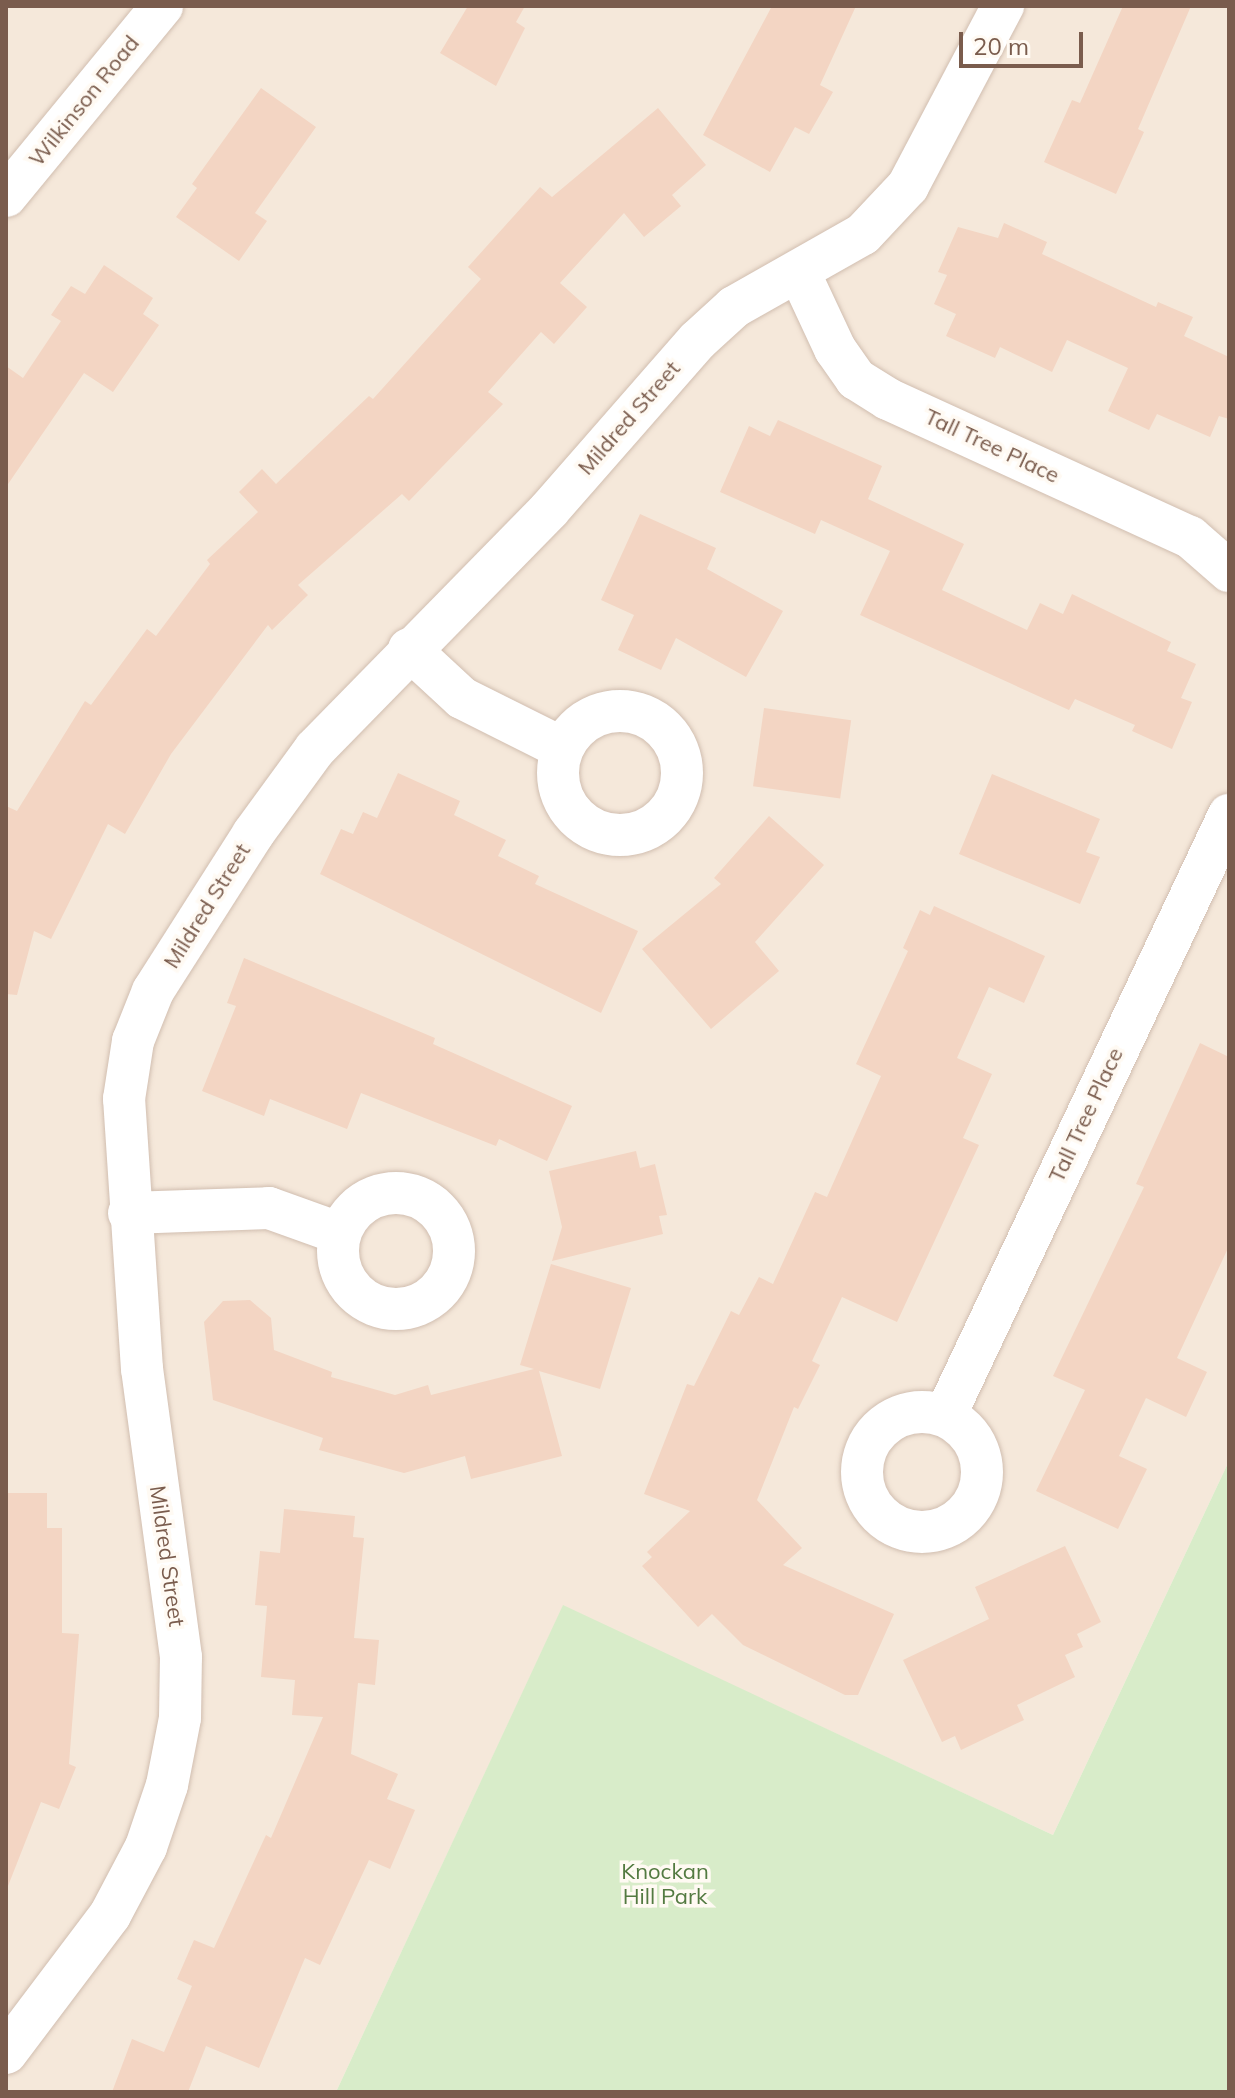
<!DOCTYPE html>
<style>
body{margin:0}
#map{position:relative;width:1235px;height:2098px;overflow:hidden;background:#fdf6ec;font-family:Mulish,sans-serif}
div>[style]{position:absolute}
.residential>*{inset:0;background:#f5e8da}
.green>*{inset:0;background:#d8ecc9}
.building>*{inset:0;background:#f3d5c3;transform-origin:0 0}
.roads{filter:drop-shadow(0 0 2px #d1beb0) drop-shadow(0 0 2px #d1beb0)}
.street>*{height:42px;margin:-21px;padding:0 21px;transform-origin:21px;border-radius:21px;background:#fff}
.street>.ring{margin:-21px;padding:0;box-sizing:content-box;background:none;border:42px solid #fff;border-radius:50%}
span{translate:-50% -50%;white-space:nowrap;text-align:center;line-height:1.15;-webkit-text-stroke:7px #fffaf3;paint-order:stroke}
.street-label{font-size:22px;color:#7a5c4d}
.park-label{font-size:22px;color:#537a41}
.frame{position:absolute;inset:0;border:8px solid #7a5c4d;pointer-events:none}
.scale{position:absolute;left:959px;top:32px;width:124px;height:36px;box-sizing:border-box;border:4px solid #7a5c4d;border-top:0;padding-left:10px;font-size:24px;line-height:28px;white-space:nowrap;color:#7a5c4d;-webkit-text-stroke:6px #fffaf3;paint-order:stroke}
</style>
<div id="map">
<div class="residential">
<div style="clip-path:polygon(6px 6px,1229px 6px,1229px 1461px,1053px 1835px,563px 1606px,336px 2092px,6px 2092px)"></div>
</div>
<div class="green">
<div style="clip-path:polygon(1229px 1461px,1229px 2092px,336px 2092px,563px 1605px,1053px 1835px)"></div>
</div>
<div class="building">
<div style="clip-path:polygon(468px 6px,525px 6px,516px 22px,525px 28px,496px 86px,440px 53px)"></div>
<div style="clip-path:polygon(772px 6px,856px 6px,820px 85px,833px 92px,809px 134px,795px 127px,770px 172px,703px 135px)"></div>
<div style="clip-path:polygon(1123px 6px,1191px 6px,1138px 129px,1144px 132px,1116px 194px,1044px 162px,1072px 100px,1080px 103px)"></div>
<div style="clip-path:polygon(261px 88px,316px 127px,255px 213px,267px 221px,239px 261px,176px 217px,197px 188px,192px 184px)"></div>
<div style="clip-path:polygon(658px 108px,706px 165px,672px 195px,681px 206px,644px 237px,624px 213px,560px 283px,587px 307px,554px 344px,541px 332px,488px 392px,503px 404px,409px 501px,402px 494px,298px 585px,308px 595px,272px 630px,268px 625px,171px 754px,125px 834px,108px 824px,51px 939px,34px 931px,17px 995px,6px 994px,6px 806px,17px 811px,85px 701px,91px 705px,147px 629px,156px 636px,210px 564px,207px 560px,258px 512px,239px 492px,262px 469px,276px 484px,369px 396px,373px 399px,481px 279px,468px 267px,540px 187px,552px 197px)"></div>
<div style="clip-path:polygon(1004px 223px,1047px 242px,1042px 254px,1156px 307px,1158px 302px,1193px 317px,1184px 336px,1229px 357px,1229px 419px,1219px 416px,1210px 437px,1157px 414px,1149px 430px,1108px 411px,1128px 368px,1067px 340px,1052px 372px,1000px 347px,995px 358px,946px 336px,956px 314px,934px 304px,947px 275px,938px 272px,958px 227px,998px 238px)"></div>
<div style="clip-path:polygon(104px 265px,153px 298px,143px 314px,159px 325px,113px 392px,84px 373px,6px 487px,6px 366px,23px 378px,61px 321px,51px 315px,71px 286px,85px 294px)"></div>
<div style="clip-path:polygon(778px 420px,882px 466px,868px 499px,964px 544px,942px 590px,1027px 630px,1040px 603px,1063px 614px,1072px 594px,1171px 642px,1167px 651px,1196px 664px,1181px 698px,1192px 702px,1172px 749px,1132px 731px,1135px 725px,1075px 699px,1069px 710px,860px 615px,890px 551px,821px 520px,815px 534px,720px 492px,749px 426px,770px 436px)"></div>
<div style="clip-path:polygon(640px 514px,716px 548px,707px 569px,783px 611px,746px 677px,676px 638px,661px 670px,618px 650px,634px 615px,601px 600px)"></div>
<div style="left:764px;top:708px;width:88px;height:79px;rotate:8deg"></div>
<div style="clip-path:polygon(398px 773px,460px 801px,454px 815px,506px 840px,498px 856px,539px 876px,535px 884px,638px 931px,601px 1013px,320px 874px,341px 829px,353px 834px,363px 812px,377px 818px)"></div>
<div style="clip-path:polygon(992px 774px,1100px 819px,1086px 852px,1100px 857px,1080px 904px,959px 854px)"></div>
<div style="clip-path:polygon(769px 816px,824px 865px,755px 942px,779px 971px,711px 1029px,642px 949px,721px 884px,714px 878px)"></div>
<div style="clip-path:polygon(934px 906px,1045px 956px,1024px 1003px,989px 987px,957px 1058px,992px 1074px,963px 1138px,979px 1145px,897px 1322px,842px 1297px,812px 1361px,820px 1365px,798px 1409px,794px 1407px,757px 1500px,802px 1548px,783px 1565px,894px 1614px,858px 1695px,845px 1695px,743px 1645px,712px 1614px,698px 1627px,642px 1566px,652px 1557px,647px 1552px,690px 1511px,644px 1494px,687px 1384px,694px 1386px,731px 1311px,739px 1315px,759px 1277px,773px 1284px,815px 1192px,827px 1197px,881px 1076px,856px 1064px,908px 951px,903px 948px,920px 910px,930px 915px)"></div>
<div style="clip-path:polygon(244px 958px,435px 1038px,433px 1044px,572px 1106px,547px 1161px,499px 1139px,496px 1146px,361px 1093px,347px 1129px,270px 1099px,264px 1116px,202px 1091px,236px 1006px,227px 1003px)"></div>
<div style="clip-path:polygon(1200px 1043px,1229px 1057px,1229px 1246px,1177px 1358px,1207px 1372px,1186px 1417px,1146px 1398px,1119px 1456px,1147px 1469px,1118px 1529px,1036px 1491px,1085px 1390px,1053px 1376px,1144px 1187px,1136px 1184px)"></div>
<div style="clip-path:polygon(636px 1151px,640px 1168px,655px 1164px,667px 1215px,659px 1216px,663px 1234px,552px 1261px,562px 1227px,549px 1171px)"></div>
<div style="clip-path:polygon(551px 1264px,631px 1288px,600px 1389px,539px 1371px,562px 1456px,471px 1479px,465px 1456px,404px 1473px,319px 1450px,323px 1438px,213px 1400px,204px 1322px,223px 1301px,250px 1300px,271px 1318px,274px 1350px,332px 1372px,331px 1377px,395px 1395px,428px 1385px,431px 1395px,534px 1369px,520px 1365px)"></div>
<div style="clip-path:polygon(6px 1493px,47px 1493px,47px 1528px,62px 1528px,62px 1633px,79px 1634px,69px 1764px,76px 1767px,59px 1809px,41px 1802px,8px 1886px)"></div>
<div style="clip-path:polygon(284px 1509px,355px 1516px,353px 1537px,364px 1538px,354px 1638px,379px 1640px,375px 1685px,358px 1683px,351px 1754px,398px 1774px,387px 1799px,415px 1810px,390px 1869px,369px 1860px,320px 1965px,305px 1958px,259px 2068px,206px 2046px,188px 2092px,112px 2092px,132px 2039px,164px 2052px,192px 1986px,177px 1979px,194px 1940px,214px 1948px,266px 1835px,271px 1838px,323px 1717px,292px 1715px,295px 1680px,261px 1677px,267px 1606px,255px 1605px,260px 1551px,280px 1553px)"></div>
<div style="clip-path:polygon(1065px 1546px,1101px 1622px,1077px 1634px,1083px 1647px,1065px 1655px,1075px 1677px,1017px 1705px,1024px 1720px,961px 1750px,955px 1736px,942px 1742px,903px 1660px,989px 1619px,975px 1587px)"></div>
</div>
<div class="roads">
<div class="street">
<div style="left:6px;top:196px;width:246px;rotate:-50.6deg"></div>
<div style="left:800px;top:274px;width:83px;rotate:65deg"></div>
<div style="left:835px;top:349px;width:37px;rotate:55deg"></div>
<div style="left:856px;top:379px;width:38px;rotate:32deg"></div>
<div style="left:888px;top:399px;width:332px;rotate:24.6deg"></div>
<div style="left:1190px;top:537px;width:52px;rotate:41.1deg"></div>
<div style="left:409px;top:649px;width:72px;rotate:42.8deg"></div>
<div style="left:462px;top:698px;width:112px;rotate:26.6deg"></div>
<div class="ring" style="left:558px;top:711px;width:82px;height:82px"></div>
<div class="ring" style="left:338px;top:1193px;width:74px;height:74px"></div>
<div style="left:129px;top:1213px;width:140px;rotate:-2deg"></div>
<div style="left:269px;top:1208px;width:74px;rotate:19.7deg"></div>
<div class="ring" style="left:862px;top:1412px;width:78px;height:78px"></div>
<div style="left:945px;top:1416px;width:665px;rotate:-64.71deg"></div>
<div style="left:6px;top:2053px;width:173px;rotate:-53deg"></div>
<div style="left:110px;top:1915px;width:77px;rotate:-62.1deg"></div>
<div style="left:146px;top:1847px;width:65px;rotate:-71.3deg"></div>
<div style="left:167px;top:1785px;width:68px;rotate:-79deg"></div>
<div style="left:180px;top:1718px;width:61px;rotate:-89.1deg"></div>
<div style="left:181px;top:1657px;width:291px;rotate:-97.7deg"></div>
<div style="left:142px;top:1369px;width:271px;rotate:-93.8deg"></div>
<div style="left:124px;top:1099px;width:59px;rotate:-81.2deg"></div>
<div style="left:133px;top:1041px;width:54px;rotate:-68.2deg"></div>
<div style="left:153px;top:991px;width:186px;rotate:-57.5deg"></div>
<div style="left:253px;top:834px;width:105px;rotate:-53.9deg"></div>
<div style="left:315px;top:749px;width:334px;rotate:-45.6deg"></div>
<div style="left:549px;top:510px;width:226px;rotate:-48.8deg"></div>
<div style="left:698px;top:340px;width:49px;rotate:-42.5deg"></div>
<div style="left:734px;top:307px;width:148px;rotate:-29.5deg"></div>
<div style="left:863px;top:234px;width:66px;rotate:-46.8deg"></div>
<div style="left:908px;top:186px;width:204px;rotate:-62.2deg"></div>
</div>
</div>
<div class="street-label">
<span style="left:84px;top:101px;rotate:-51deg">Wilkinson Road</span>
<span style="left:629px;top:418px;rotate:-49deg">Mildred Street</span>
<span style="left:992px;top:446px;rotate:25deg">Tall Tree Place</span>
<span style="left:207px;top:906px;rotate:-58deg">Mildred Street</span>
<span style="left:1086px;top:1115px;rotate:-65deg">Tall Tree Place</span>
<span style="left:167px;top:1556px;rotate:82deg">Mildred Street</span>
</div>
<div class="park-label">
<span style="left:665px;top:1884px">Knockan<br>Hill Park</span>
</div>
<div class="frame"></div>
<div class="scale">20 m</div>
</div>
